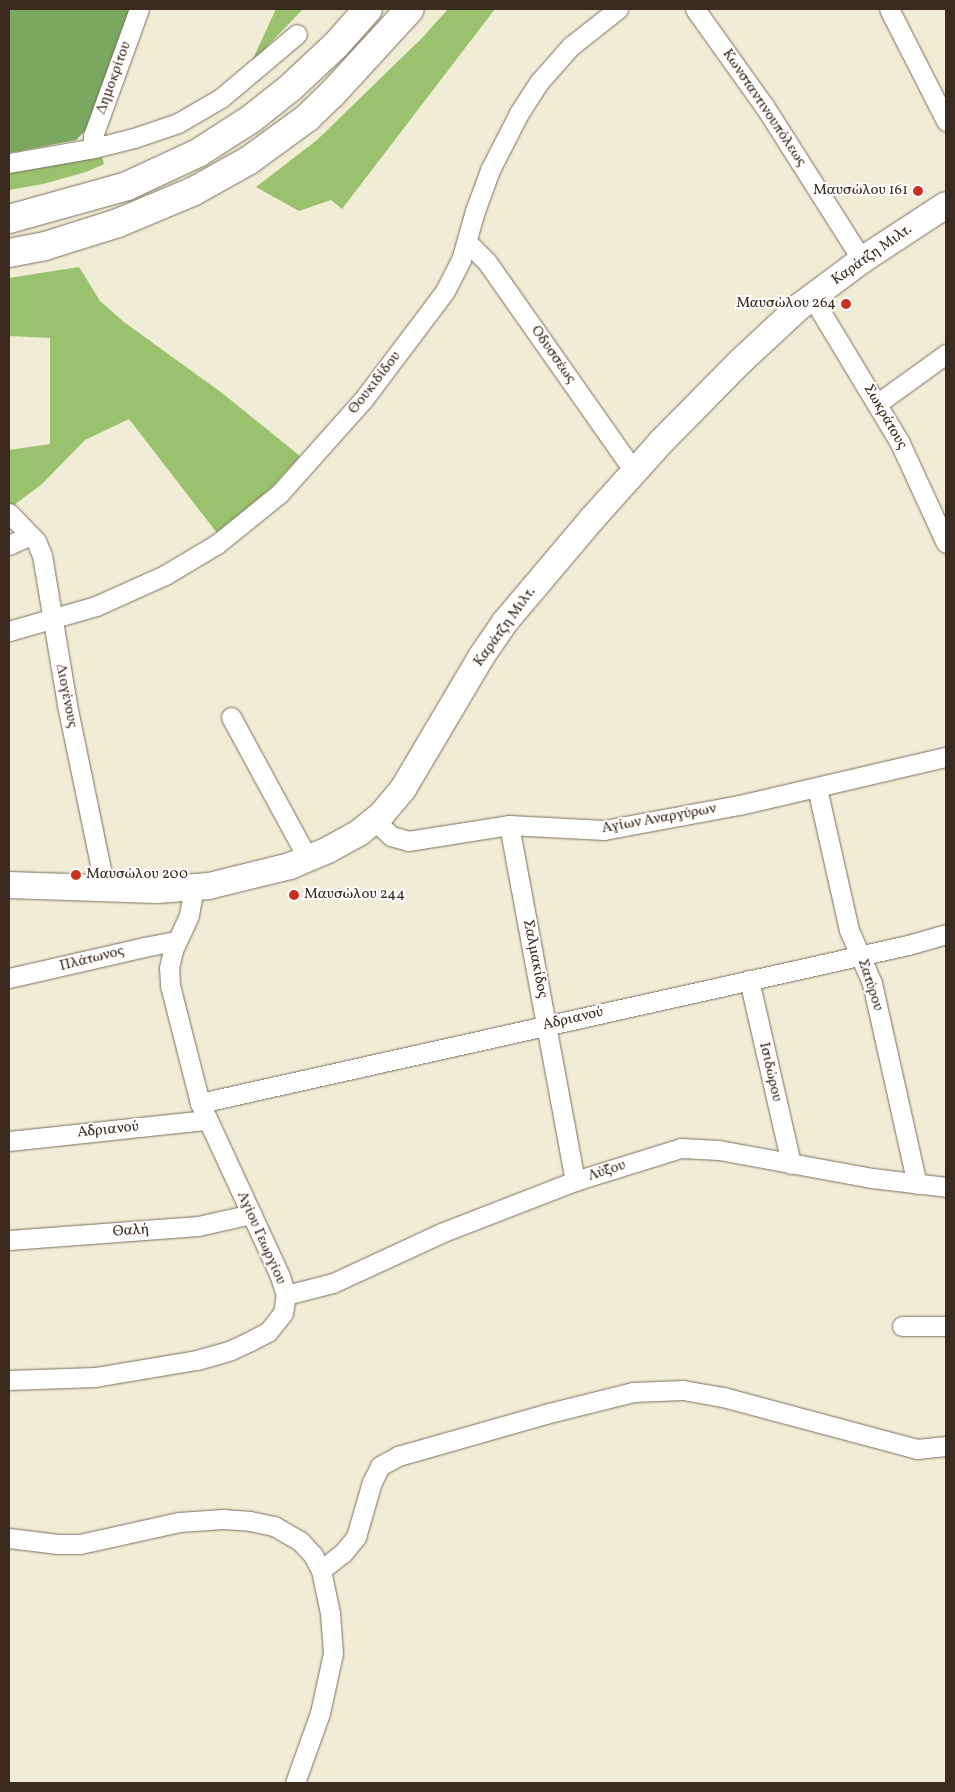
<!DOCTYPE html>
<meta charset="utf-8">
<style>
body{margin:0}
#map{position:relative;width:955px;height:1792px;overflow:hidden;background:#f1ecd6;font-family:Vollkorn,serif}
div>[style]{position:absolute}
.green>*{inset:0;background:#9ac26e}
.forest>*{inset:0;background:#7ba861}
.roads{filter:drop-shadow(0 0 1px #7b6e5e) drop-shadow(0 0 1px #7b6e5e)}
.street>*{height:19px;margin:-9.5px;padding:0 9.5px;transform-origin:9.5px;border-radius:9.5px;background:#fff}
.secondary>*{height:26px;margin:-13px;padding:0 13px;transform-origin:13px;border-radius:13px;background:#fff}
.primary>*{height:28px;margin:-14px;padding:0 14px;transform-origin:14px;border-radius:14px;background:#fff}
.dots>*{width:14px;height:14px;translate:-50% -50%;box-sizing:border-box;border:2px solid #fff;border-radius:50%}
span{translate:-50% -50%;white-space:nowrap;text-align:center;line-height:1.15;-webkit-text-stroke:4px #fff;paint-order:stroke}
.street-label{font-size:15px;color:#3b2a1e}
.poi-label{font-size:15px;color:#3b2a1e}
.right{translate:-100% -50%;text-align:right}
.left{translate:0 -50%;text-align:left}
.frame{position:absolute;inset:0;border:10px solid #3b2a1e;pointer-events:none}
</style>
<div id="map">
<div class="green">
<div style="clip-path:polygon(276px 9px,303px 9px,251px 63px)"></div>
<div style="clip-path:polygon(448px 9px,495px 9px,342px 209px,331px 200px,299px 211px,256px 187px,317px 140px,423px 37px)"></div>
<div style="clip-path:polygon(80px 156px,102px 157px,104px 164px,86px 172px,43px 184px,9px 190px,9px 172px)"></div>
<div style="clip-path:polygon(79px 267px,100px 301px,124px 322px,222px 393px,300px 456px,270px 489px,217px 533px,129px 419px,85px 440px,42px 484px,10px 508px,9px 507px,9px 450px,50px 444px,50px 338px,9px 336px,9px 278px)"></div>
</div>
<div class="forest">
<div style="clip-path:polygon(9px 9px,132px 9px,87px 129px,76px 140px,9px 153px)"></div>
</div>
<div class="roads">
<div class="street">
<div style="left:695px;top:9px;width:120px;rotate:54.5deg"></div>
<div style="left:765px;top:107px;width:181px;rotate:57.6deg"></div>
<div style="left:889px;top:9px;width:126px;rotate:63deg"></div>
<div style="left:94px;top:148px;width:12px;rotate:-95deg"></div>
<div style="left:93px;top:136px;width:135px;rotate:-70.1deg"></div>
<div style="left:9px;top:163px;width:86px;rotate:-10deg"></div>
<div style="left:94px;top:148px;width:41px;rotate:-14deg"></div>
<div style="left:134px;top:138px;width:46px;rotate:-18.8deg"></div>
<div style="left:178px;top:123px;width:50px;rotate:-30.2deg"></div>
<div style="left:221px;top:98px;width:99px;rotate:-40.1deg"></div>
<div style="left:467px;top:242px;width:28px;rotate:45deg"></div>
<div style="left:487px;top:262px;width:256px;rotate:54.9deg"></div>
<div style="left:812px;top:297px;width:168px;rotate:58.9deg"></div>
<div style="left:899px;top:441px;width:112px;rotate:65.3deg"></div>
<div style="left:878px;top:403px;width:84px;rotate:-35.8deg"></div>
<div style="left:9px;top:513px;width:39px;rotate:46deg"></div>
<div style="left:36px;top:541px;width:15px;rotate:67deg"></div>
<div style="left:42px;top:555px;width:152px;rotate:80.5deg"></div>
<div style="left:67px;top:705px;width:188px;rotate:78.3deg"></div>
<div style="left:9px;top:545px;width:23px;rotate:-25deg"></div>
<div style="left:9px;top:631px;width:91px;rotate:-16deg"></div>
<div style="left:96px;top:606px;width:76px;rotate:-24.2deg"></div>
<div style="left:165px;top:575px;width:61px;rotate:-30.8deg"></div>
<div style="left:217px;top:544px;width:81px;rotate:-39deg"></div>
<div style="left:280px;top:493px;width:125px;rotate:-48.3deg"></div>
<div style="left:363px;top:400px;width:136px;rotate:-53deg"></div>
<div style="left:445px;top:291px;width:35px;rotate:-63deg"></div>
<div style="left:461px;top:260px;width:51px;rotate:-74.1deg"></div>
<div style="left:475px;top:211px;width:44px;rotate:-69.9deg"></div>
<div style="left:490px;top:170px;width:64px;rotate:-63deg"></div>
<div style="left:519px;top:113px;width:38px;rotate:-57deg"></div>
<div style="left:540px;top:81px;width:47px;rotate:-48.5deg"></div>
<div style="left:571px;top:46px;width:60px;rotate:-38.2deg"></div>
<div style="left:231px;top:717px;width:162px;rotate:61.5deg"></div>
<div style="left:817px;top:788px;width:146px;rotate:77.3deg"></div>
<div style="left:849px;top:930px;width:58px;rotate:66.5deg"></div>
<div style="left:872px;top:983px;width:206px;rotate:77.4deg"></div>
<div style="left:375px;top:821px;width:22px;rotate:43deg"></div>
<div style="left:391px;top:836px;width:18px;rotate:16deg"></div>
<div style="left:408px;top:841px;width:102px;rotate:-9deg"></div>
<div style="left:509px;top:825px;width:95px;rotate:3deg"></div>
<div style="left:604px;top:830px;width:137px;rotate:-10.5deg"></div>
<div style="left:739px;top:805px;width:212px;rotate:-13.1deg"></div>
<div style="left:509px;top:825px;width:362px;rotate:79.5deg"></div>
<div style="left:9px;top:978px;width:139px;rotate:-12.9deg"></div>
<div style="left:144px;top:947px;width:33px;rotate:-11deg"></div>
<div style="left:749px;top:980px;width:189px;rotate:77.1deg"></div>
<div style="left:200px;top:1103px;width:725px;rotate:-12.58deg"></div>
<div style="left:908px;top:945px;width:40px;rotate:-16deg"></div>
<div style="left:9px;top:1141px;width:199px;rotate:-6.1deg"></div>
<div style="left:9px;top:1240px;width:190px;rotate:-4.2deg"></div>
<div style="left:198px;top:1226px;width:55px;rotate:-12.5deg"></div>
<div style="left:286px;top:1295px;width:49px;rotate:-14.3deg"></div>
<div style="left:333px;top:1283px;width:119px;rotate:-24.8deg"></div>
<div style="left:441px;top:1233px;width:144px;rotate:-21.2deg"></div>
<div style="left:575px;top:1181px;width:111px;rotate:-17.3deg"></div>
<div style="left:681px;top:1148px;width:38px;rotate:3deg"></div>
<div style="left:719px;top:1150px;width:156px;rotate:10.4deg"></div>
<div style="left:872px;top:1178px;width:75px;rotate:6.9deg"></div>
<div style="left:902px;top:1326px;width:44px"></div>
<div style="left:9px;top:1380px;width:86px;rotate:-2deg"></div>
<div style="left:95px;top:1377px;width:103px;rotate:-9.5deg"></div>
<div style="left:197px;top:1360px;width:35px;rotate:-16deg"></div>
<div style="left:231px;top:1350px;width:23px;rotate:-25deg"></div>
<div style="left:252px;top:1340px;width:18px;rotate:-27deg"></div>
<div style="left:268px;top:1332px;width:24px;rotate:-52deg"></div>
<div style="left:283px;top:1313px;width:18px;rotate:-81deg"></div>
<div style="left:286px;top:1295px;width:20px;rotate:-108deg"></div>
<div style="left:280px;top:1276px;width:191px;rotate:-114.8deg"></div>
<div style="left:200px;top:1103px;width:122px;rotate:-104.3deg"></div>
<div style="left:170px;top:985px;width:17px;rotate:-93deg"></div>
<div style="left:169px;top:968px;width:18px;rotate:-77deg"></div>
<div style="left:173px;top:950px;width:38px;rotate:-65deg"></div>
<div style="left:189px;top:915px;width:27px;rotate:-80deg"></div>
<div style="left:9px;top:1538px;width:49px;rotate:7deg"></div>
<div style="left:58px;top:1544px;width:22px"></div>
<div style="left:80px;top:1544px;width:101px;rotate:-12.5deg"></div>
<div style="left:179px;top:1522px;width:44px;rotate:-3.9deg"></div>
<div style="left:223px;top:1519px;width:27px;rotate:4deg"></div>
<div style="left:250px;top:1521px;width:25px;rotate:12deg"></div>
<div style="left:274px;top:1526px;width:30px;rotate:30deg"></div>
<div style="left:300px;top:1541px;width:19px;rotate:47deg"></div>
<div style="left:313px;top:1555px;width:17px;rotate:62deg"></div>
<div style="left:321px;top:1570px;width:44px;rotate:78.2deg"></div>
<div style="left:330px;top:1613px;width:40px;rotate:85.7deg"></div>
<div style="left:333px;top:1653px;width:61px;rotate:102.2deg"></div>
<div style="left:320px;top:1713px;width:74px;rotate:109.7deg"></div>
<div style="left:321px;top:1570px;width:28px;rotate:-38deg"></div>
<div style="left:343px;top:1553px;width:21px;rotate:-51deg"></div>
<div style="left:356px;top:1537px;width:57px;rotate:-73.8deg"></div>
<div style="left:372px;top:1482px;width:18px;rotate:-63deg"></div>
<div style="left:380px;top:1466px;width:21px;rotate:-29deg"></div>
<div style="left:398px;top:1456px;width:153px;rotate:-15.9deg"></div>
<div style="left:545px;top:1414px;width:91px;rotate:-14deg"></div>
<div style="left:633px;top:1392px;width:50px;rotate:-2.3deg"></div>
<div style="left:683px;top:1390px;width:41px;rotate:9.9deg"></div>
<div style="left:723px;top:1397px;width:201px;rotate:15deg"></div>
<div style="left:917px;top:1449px;width:29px;rotate:-6deg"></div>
</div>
<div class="secondary">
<div style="left:9px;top:885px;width:148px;rotate:1.9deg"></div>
<div style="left:157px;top:890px;width:52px;rotate:-4.4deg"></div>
<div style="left:209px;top:886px;width:83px;rotate:-13.9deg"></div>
<div style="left:290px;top:866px;width:41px;rotate:-22.8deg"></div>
<div style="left:328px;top:850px;width:37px;rotate:-29deg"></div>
<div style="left:360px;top:832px;width:28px;rotate:-39deg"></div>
<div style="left:382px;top:814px;width:33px;rotate:-50deg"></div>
<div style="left:403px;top:789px;width:153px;rotate:-59.4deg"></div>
<div style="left:481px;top:657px;width:42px;rotate:-55.6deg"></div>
<div style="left:505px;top:622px;width:135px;rotate:-49.8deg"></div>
<div style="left:592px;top:519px;width:103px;rotate:-48.1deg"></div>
<div style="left:661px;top:442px;width:114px;rotate:-45.4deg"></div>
<div style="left:741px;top:361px;width:79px;rotate:-43deg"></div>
<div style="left:799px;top:307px;width:79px;rotate:-36.7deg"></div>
<div style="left:862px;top:260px;width:100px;rotate:-33.2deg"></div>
</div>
<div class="primary">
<div style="left:9px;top:219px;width:123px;rotate:-15.6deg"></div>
<div style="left:127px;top:186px;width:78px;rotate:-24.9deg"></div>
<div style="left:198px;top:153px;width:63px;rotate:-32.7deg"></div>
<div style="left:251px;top:119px;width:50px;rotate:-38.5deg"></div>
<div style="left:290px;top:88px;width:63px;rotate:-43.1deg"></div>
<div style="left:336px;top:45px;width:48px;rotate:-48.4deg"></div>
<div style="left:9px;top:253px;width:37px;rotate:-11deg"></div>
<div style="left:45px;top:246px;width:77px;rotate:-17.5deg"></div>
<div style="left:118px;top:223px;width:82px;rotate:-22.8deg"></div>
<div style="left:194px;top:191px;width:62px;rotate:-29.1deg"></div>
<div style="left:248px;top:161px;width:73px;rotate:-36.1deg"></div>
<div style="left:307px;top:118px;width:35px;rotate:-44deg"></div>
<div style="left:332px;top:94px;width:115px;rotate:-47.5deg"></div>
</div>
</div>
<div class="dots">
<div style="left:918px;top:191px;background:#c8321e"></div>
<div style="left:846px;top:304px;background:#c8321e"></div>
<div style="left:76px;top:875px;background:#c8321e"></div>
<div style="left:294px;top:895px;background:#c8321e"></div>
</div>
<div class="street-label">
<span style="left:114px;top:78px;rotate:-70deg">Δημοκρίτου</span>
<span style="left:764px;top:108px;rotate:56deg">Κωνσταντινουπόλεως</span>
<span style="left:872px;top:255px;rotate:-35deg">Καράτζη Μιλτ.</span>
<span style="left:553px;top:355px;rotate:55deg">Οδυσσέως</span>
<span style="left:375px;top:383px;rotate:-52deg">Θουκιδίδου</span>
<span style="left:885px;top:417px;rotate:60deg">Σωκράτους</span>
<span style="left:505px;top:627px;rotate:-54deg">Καράτζη Μιλτ.</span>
<span style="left:66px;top:696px;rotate:79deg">Διογένους</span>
<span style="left:659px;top:819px;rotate:-10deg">Αγίων Αναργύρων</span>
<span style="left:92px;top:959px;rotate:-14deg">Πλάτωνος</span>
<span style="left:535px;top:959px;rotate:79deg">Σαλμακίδος</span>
<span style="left:870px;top:985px;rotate:72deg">Σατύρου</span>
<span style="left:573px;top:1019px;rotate:-13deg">Αδριανού</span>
<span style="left:770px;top:1072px;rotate:77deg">Ισιδώρου</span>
<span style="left:108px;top:1130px;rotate:-6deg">Αδριανού</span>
<span style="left:607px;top:1171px;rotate:-18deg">Λύξου</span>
<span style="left:131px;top:1231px;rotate:-4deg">Θαλή</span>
<span style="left:261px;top:1238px;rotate:66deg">Αγίου Γεωργίου</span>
</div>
<div class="poi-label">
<span class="right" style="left:908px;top:191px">Μαυσώλου 161</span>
<span class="right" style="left:836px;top:304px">Μαυσώλου 264</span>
<span class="left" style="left:86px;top:875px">Μαυσώλου 200</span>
<span class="left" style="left:304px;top:895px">Μαυσώλου 244</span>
</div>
<div class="frame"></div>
</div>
